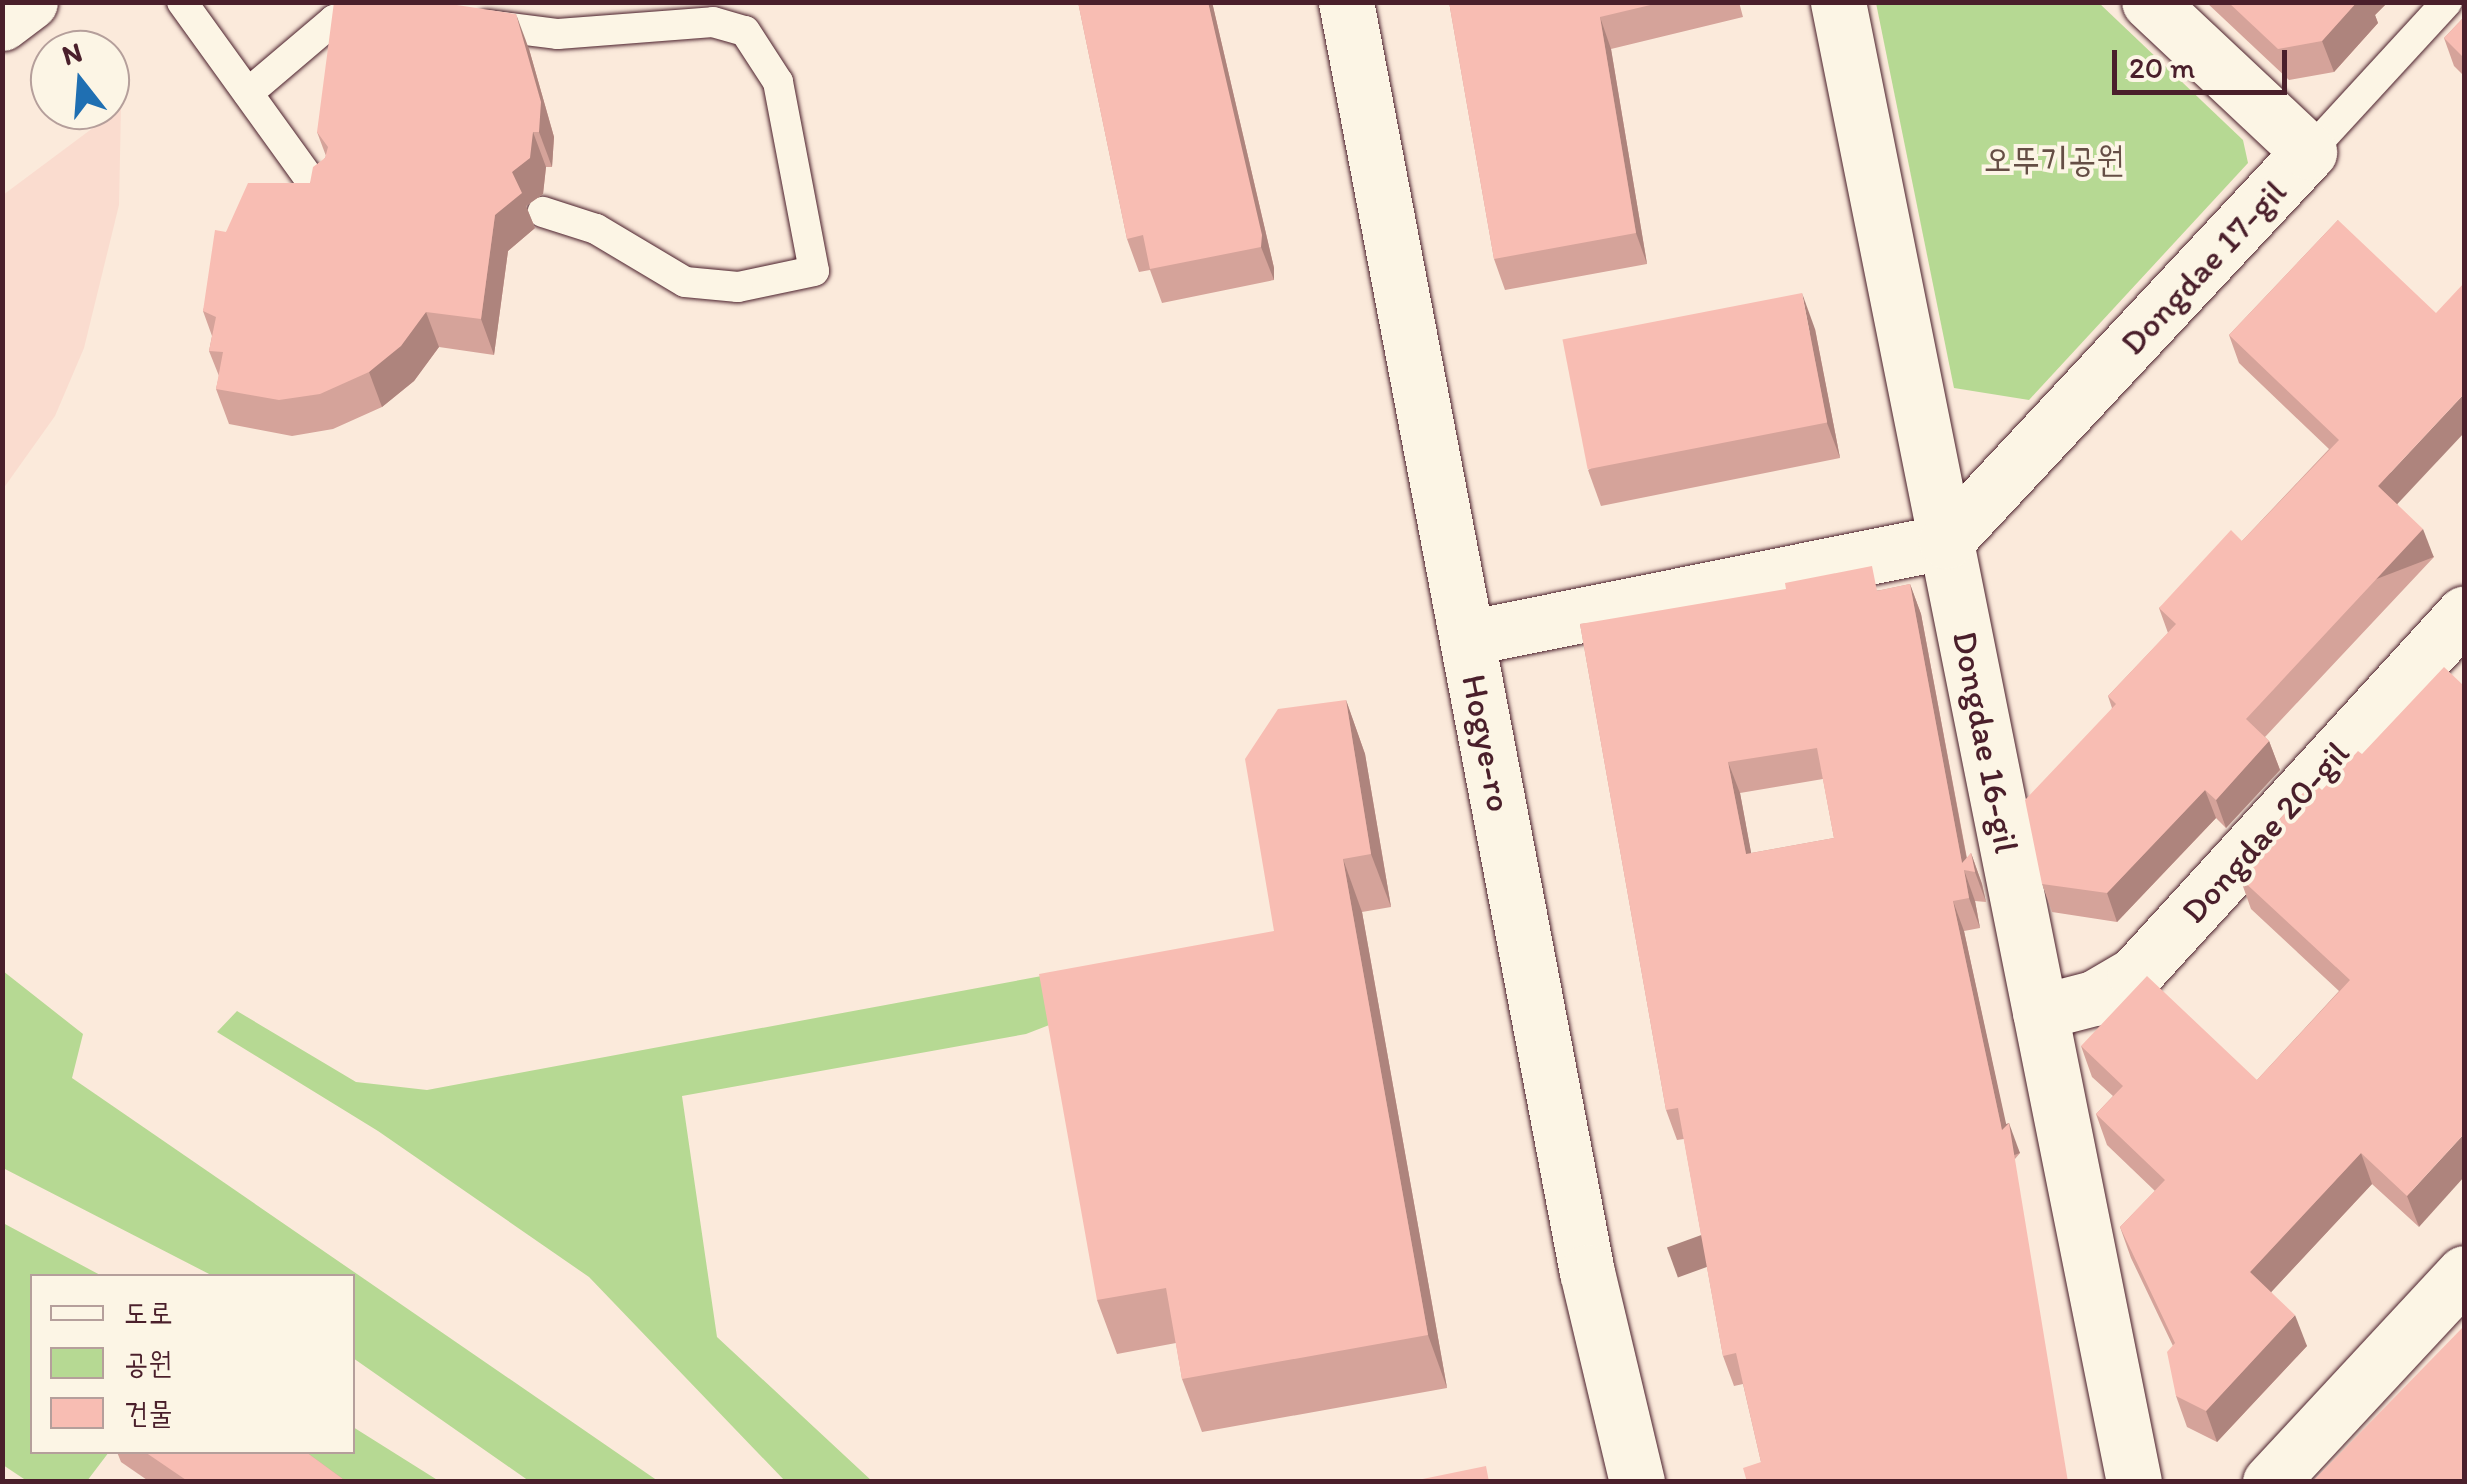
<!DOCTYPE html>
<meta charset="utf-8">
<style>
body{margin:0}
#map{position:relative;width:2467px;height:1484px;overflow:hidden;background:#fbeadb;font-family:Itim,"Poor Story",sans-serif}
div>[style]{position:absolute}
.built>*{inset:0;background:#fadccf}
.green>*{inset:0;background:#b6d993}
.roads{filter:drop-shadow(0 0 2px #4a1f2b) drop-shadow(0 0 2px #4a1f2b)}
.service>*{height:30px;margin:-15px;padding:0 15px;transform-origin:15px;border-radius:15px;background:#fcf5e5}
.minor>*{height:55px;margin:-27.5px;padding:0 27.5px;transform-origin:27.5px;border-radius:27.5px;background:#fcf5e5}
.tertiary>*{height:55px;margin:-27.5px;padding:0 27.5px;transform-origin:27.5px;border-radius:27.5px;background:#fcf5e5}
.wall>*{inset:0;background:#d5a39a}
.shaded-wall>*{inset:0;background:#ae847d;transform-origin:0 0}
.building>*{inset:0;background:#f8bdb3;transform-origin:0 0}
span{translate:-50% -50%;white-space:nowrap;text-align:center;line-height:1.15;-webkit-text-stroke:8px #fcf5e5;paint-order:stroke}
.park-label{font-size:35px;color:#654e45}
.street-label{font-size:35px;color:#4a1f2b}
.frame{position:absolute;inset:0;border:5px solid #4a1f2b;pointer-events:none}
.legend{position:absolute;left:30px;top:1274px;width:325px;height:180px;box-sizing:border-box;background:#fcf5e5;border:2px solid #b59f9b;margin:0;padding:12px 18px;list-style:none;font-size:30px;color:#4a1f2b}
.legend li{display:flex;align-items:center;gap:20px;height:50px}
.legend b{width:50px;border:2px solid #b59f9b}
.north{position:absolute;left:30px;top:30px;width:100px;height:100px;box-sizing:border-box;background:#fcf5e5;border:2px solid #b59f9b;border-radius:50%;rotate:343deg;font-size:28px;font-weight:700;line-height:40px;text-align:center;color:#4a1f2b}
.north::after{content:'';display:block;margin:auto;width:35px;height:45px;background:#1f6fb2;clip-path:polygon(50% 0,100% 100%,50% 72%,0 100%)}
.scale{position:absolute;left:2112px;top:50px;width:175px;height:45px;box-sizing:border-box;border:5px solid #4a1f2b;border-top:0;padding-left:12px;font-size:30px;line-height:35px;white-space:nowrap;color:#4a1f2b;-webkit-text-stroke:8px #fcf5e5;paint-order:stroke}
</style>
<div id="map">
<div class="built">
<div style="clip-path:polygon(121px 107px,119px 205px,84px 348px,55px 416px,3px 489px,3px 195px)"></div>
</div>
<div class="green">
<div style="clip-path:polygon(1876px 3px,2099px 3px,2243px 140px,2248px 163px,2029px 400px,1954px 388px)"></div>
<div style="clip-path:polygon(1112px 963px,1057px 1022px,1026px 1034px,682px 1096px,717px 1337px,873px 1482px,785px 1481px,589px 1277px,378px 1131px,217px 1032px,237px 1011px,356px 1082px,427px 1090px)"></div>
<div style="clip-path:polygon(3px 971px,83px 1034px,72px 1078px,658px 1481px,529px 1481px,353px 1358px,352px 1276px,213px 1276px,3px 1168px)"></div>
<div style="clip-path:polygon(3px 1223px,102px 1276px,32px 1276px,32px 1452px,109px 1452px,87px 1481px,27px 1481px,3px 1465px)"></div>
<div style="clip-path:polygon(353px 1427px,439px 1481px,332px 1481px,289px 1452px,352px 1452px)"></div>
</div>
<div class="roads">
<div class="service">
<div style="left:182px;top:2px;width:216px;rotate:54.2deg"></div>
<div style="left:308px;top:177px;width:16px;rotate:27deg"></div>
<div style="left:486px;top:25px;width:73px;rotate:7.1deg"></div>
<div style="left:558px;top:34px;width:155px;rotate:-4.4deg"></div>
<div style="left:713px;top:22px;width:33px;rotate:16deg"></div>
<div style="left:745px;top:31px;width:61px;rotate:57.1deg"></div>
<div style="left:778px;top:82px;width:192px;rotate:79.2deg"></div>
<div style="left:814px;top:271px;width:78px;rotate:168.1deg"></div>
<div style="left:738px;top:287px;width:53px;rotate:-174.6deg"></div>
<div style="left:685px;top:282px;width:104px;rotate:-149.2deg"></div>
<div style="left:596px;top:229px;width:56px;rotate:-162.2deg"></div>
<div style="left:248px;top:93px;width:113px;rotate:-40.3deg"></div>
<div style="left:334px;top:20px;width:34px;rotate:-19deg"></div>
<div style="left:2309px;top:152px;width:204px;rotate:-47.4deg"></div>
</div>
<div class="minor">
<div style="left:1838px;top:2px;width:1509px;rotate:78.69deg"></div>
<div style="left:2px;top:23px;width:35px;rotate:-37deg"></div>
<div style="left:1467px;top:638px;width:489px;rotate:-11.4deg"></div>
<div style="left:1946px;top:541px;width:532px;rotate:-46.98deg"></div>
<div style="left:2309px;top:152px;width:219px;rotate:-136.8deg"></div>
<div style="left:2040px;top:1012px;width:56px;rotate:-14.5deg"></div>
<div style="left:2094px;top:998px;width:48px;rotate:-30.3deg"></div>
<div style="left:2135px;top:974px;width:488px;rotate:-47.6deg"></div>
</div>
<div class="tertiary">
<div style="left:1346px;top:2px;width:1293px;rotate:79.26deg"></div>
<div style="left:1587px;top:1272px;width:216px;rotate:76.6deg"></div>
<div style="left:2270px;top:1482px;width:285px;rotate:-47.1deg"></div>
</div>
</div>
<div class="wall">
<div style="clip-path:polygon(1078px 2px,1212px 2px,1274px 268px,1274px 280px,1162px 303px,1150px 270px,1139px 272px,1127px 239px)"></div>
<div style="clip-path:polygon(1449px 2px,1739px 2px,1743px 17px,1611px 49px,1647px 264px,1505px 290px,1494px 259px)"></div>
<div style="clip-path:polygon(2206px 2px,2388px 2px,2375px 15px,2378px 23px,2334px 72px,2289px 80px)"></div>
<div style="clip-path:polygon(2464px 17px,2464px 76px,2454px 66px,2444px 38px)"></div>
<div style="clip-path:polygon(529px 49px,554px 137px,552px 167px,546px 167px,543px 194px,526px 206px,535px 228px,508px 251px,494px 355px,439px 347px,414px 381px,382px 407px,333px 429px,292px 436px,229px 424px,216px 389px,219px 376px,209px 351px,212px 336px,203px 311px,226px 232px,310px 183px,326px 156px,317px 132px)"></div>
<div style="clip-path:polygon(2338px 220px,2397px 504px,2434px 557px,2265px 737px,2269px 741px,2280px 770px,2226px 828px,2216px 818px,2117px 922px,2052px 912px,2042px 884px,2112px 708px,2108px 696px,2168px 633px,2159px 608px,2242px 541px,2329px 449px,2239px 363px,2229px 335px)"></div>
<div style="clip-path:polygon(1815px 329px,1840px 458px,1601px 506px,1588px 470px)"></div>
<div style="clip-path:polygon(evenodd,1910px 584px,1921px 614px,1967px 858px,1971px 853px,1982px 884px,1986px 902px,1975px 901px,1980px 928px,1964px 931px,2006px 1126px,2020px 1153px,1761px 1462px,1743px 1384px,1734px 1386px,1723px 1356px,1684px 1139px,1677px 1140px,1666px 1110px,1580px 624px,1881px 590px,1910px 584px,1823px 779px,1834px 838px,1751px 853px,1740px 793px,1823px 779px)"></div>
<div style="clip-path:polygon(1346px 700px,1365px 754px,1391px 907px,1362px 912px,1447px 1388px,1202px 1432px,1182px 1379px,1176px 1343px,1117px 1354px,1097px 1300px,1274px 931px)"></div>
<div style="clip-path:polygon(2313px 782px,2419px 1227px,2372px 1184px,2271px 1292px,2307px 1346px,2217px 1442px,2187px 1427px,2176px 1396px,2173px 1346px,2131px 1258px,2120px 1227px,2155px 1191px,2107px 1145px,2096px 1114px,2113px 1096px,2092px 1077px,2081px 1046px,2257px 1080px,2339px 991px,2251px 909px,2240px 878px,2264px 852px,2260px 841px)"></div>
<div style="clip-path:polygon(117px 1452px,306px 1452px,347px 1482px,150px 1482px,121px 1462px)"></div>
</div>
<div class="shaded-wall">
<div style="clip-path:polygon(1208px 2px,1212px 2px,1274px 268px,1274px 280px,1261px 247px)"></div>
<div style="clip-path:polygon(2357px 2px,2388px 2px,2375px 15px,2378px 23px,2334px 72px,2322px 41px)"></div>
<div style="clip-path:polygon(516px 14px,529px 49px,554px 137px,552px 167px,539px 132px)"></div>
<div style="clip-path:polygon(1600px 17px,1611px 49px,1647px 264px,1636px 233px)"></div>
<div style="clip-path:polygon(533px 132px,546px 167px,543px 194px,526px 206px,535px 228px,508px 251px,494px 355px,481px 319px,495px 215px,512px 172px)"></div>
<div style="clip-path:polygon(1802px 293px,1815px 329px,1840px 458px,1827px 423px)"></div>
<div style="clip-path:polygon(426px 312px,439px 347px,414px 381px,382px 407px,369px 372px)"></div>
<div style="clip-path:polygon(2464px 394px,2464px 433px,2388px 514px,2378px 486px)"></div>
<div style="left:2423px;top:529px;width:30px;height:260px;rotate:69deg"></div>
<div style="clip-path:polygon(1910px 584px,1921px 614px,1969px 871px,1962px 863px)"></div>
<div style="clip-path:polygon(1346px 700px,1365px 754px,1391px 907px,1371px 854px)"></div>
<div style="clip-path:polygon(2269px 741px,2280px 770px,2226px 828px,2216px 800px)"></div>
<div style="clip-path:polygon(1728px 762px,1740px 793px,1757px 884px,1746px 854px)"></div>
<div style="clip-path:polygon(2205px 790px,2216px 818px,2117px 922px,2107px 893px)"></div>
<div style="clip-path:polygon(1971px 853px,1982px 884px,1986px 902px,1975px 872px)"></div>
<div style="clip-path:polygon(1343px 859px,1362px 912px,1447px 1388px,1428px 1335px)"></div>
<div style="clip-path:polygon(1964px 870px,1975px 901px,1980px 928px,1969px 898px)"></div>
<div style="clip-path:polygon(1953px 901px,1964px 931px,2014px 1160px,2002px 1130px)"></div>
<div style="left:2009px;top:1123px;width:32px;height:364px;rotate:70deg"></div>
<div style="clip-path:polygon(2464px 1134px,2464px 1177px,2419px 1227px,2407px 1196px)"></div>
<div style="clip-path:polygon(2361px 1153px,2372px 1184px,2261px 1303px,2250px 1272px)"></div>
<div style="clip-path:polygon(2295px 1315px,2307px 1346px,2217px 1442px,2206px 1411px)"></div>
</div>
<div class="building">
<div style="clip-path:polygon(334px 2px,437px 2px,516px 14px,541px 102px,539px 132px,533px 132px,530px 158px,512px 172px,522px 193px,495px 215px,481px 319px,426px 312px,401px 346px,369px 372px,320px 394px,279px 400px,216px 389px,223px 352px,209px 351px,216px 317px,203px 311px,215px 230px,226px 232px,248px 183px,310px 183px,313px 167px,325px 158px,328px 147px,317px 132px)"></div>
<div style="clip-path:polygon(1078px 2px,1208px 2px,1262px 235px,1261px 247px,1150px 269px,1143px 235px,1127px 239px)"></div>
<div style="clip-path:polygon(1449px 2px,1663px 2px,1600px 17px,1636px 233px,1494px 259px)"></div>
<div style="clip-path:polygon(2228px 2px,2357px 2px,2322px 41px,2278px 49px)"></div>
<div style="clip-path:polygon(2464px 17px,2464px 58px,2444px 38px)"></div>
<div style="clip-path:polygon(2338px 220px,2436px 313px,2464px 283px,2464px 394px,2378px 486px,2423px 529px,2246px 719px,2269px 741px,2216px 800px,2205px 790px,2107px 893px,2042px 884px,2025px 800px,2116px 704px,2108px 696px,2176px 624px,2159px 608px,2231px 530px,2242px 541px,2339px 440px,2229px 335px)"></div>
<div style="left:1802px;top:293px;width:132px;height:244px;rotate:79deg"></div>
<div style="clip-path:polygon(evenodd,1872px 566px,1877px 591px,1910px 584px,1962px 863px,1971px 853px,1975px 872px,1964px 870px,1969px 898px,1953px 901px,2002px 1130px,2009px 1123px,2068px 1482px,1747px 1482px,1743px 1468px,1761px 1462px,1736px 1353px,1723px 1356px,1678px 1108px,1666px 1110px,1580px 624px,1786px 589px,1785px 583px,1872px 566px,1817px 748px,1834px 838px,1746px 854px,1728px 762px,1817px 748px)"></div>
<div style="clip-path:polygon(2444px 667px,2464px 686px,2464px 1075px,2462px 1078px,2464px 1081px,2464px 1134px,2407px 1196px,2361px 1153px,2250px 1272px,2295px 1315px,2206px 1411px,2176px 1396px,2167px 1352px,2175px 1343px,2120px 1227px,2165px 1180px,2096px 1114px,2123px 1086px,2081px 1046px,2147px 976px,2257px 1080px,2350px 980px,2240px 878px,2268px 848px,2260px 841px,2313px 782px,2322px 790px,2358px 751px,2362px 754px)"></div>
<div style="clip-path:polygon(1346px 700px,1371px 854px,1343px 859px,1428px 1335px,1182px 1379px,1166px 1288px,1097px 1300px,1039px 974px,1274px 931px,1245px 759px,1278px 709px)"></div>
<div style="clip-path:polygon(2464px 1326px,2464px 1482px,2312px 1482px)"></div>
<div style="clip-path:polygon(145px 1452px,306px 1452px,347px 1482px,189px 1482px)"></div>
<div style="clip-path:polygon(1486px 1466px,1489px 1482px,1408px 1482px)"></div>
</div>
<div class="park-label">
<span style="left:2054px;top:159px">오뚜기공원</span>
</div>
<div class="street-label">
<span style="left:2203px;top:267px;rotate:-47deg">Dongdae 17-gil</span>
<span style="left:1986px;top:742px;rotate:79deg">Dongdae 16-gil</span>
<span style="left:1487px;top:743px;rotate:79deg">Hogye-ro</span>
<span style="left:2265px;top:832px;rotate:-48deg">Dongdae 20-gil</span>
</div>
<div class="frame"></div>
<ul class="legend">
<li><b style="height:12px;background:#fcf5e5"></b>도로</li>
<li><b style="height:28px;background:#b6d993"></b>공원</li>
<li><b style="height:28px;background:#f8bdb3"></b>건물</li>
</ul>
<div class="north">N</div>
<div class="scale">20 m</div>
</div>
